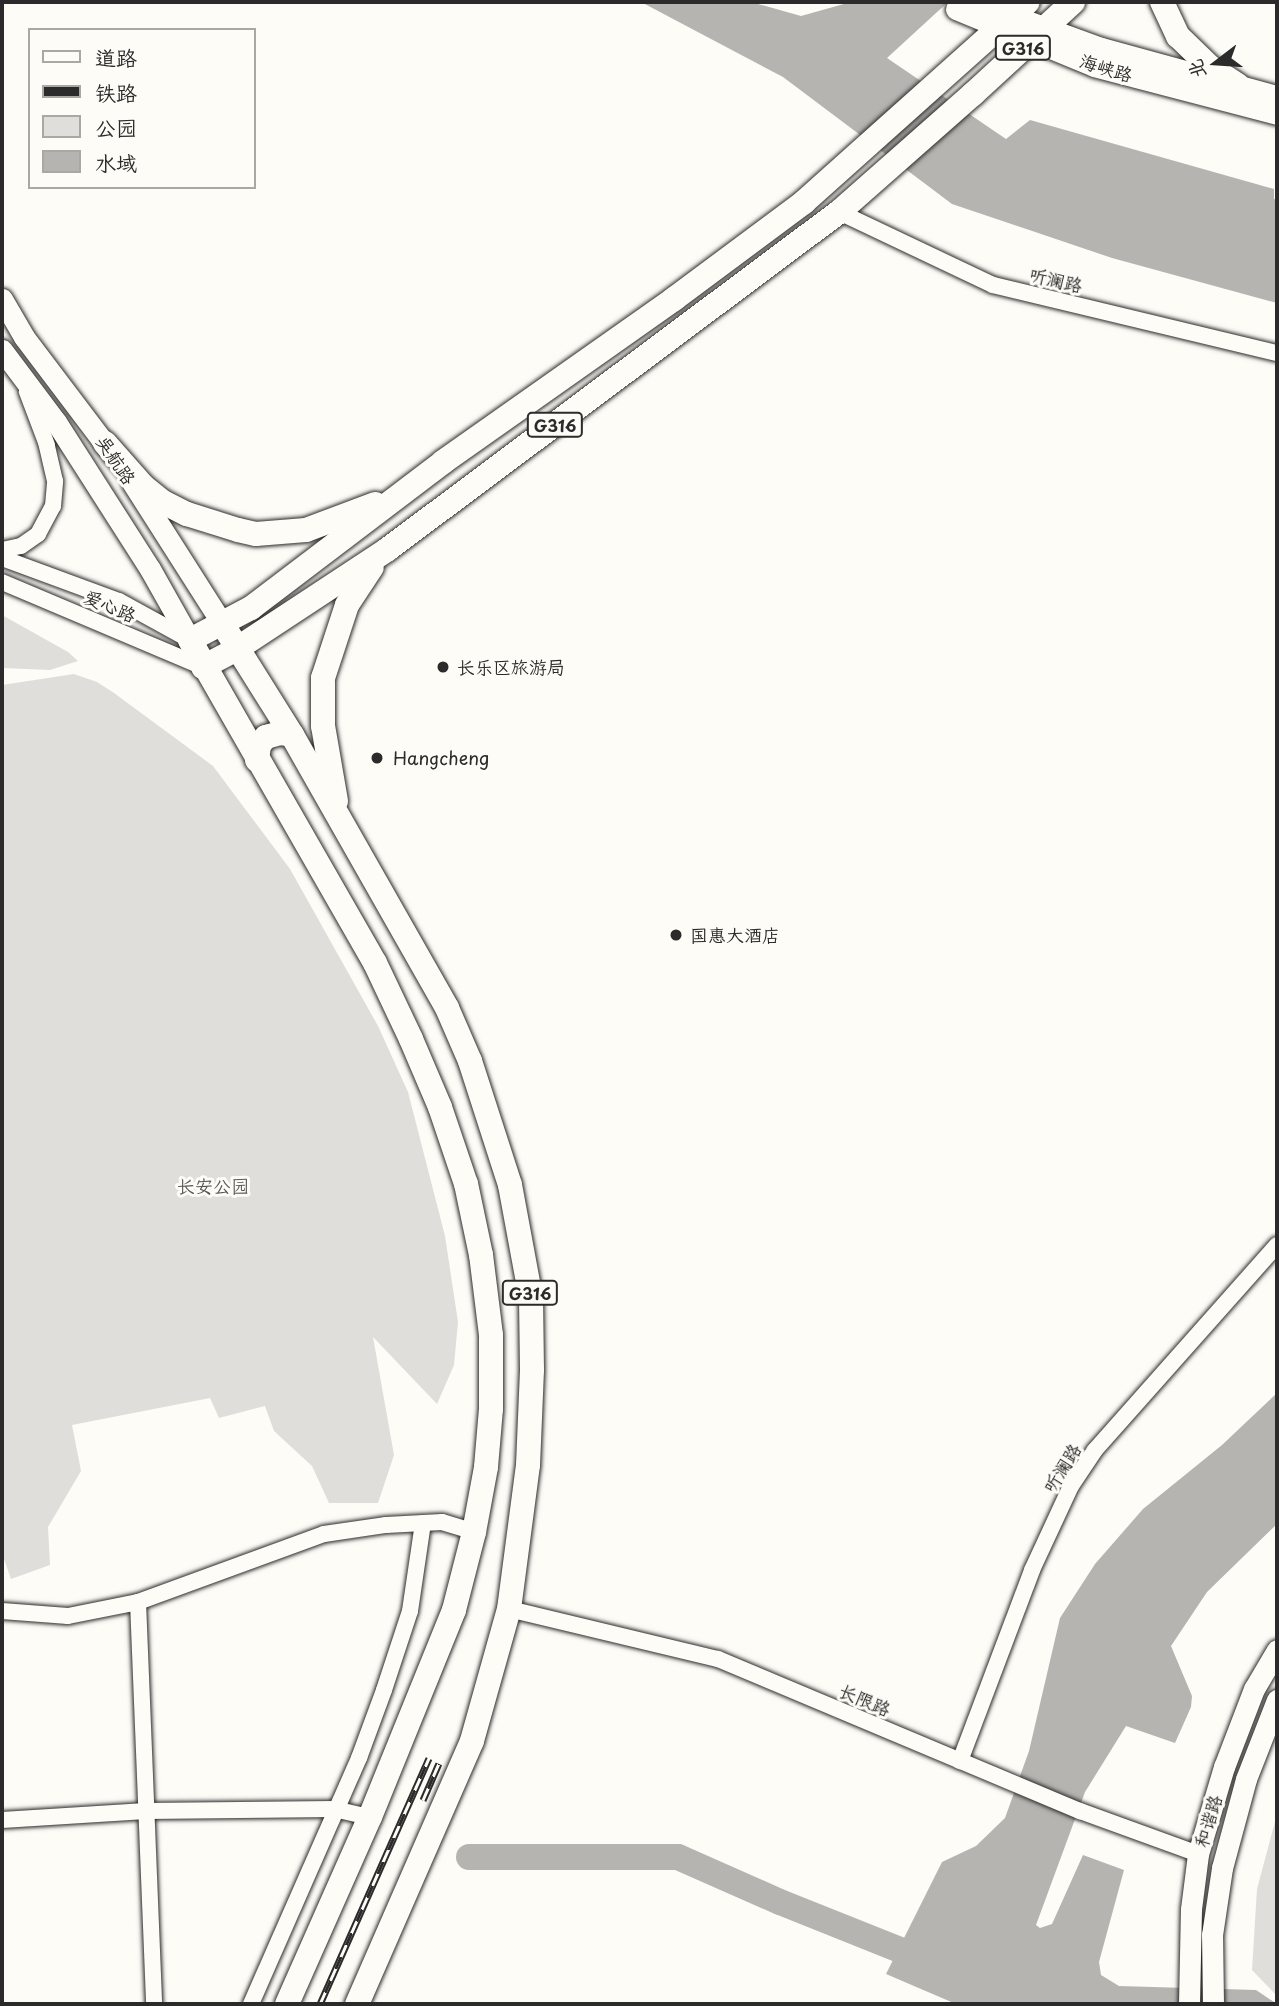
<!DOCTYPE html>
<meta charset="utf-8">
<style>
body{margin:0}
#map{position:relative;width:1279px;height:2006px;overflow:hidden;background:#fdfcf7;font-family:"Playpen Sans","LXGW WenKai TC",sans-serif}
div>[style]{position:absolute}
.green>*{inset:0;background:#dfdeda}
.water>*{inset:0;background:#b5b4b1}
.river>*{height:26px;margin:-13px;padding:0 13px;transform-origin:13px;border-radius:13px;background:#b5b4b1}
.roads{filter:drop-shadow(0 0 2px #2b2b2b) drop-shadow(0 0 2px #2b2b2b)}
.minor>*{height:16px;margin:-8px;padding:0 8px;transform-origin:8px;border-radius:8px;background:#fdfcf7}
.major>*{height:21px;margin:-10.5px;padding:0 10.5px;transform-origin:10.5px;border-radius:10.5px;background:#fdfcf7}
.highway>*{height:24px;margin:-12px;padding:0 12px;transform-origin:12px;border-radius:12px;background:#fdfcf7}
.rail>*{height:7px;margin-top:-3.5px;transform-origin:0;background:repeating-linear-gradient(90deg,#fdfcf7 0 13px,#2b2b2b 0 26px);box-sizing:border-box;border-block:2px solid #2b2b2b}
.dots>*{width:19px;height:19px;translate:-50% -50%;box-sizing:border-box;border:4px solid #fdfcf7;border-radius:50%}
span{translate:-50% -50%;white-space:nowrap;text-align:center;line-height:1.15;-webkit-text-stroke:6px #fdfcf7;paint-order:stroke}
.shield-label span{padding:2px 5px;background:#fdfcf7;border:2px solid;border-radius:5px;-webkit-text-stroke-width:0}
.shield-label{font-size:16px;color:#2b2b2b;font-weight:700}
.street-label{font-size:18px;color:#2b2b2b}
.poi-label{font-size:18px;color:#2b2b2b}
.left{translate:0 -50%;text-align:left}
.park-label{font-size:18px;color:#585857}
.frame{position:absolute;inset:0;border:4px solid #2b2b2b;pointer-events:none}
.legend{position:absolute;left:28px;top:28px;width:228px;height:161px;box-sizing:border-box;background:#fdfcf7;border:2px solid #a9a8a5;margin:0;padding:9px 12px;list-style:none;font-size:21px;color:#2b2b2b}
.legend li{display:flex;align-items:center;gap:14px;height:35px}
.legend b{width:35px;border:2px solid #a9a8a5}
.north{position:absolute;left:1181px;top:28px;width:70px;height:70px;-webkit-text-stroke:5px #fdfcf7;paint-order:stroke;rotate:253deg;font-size:19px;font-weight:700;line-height:28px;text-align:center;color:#2b2b2b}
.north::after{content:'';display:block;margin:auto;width:24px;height:32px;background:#2b2b2b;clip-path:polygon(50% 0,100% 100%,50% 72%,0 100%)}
</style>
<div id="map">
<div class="green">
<div style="clip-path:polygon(2px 615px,68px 652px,78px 661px,50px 670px,2px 668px)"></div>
<div style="clip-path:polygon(74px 674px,97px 682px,114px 693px,213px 766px,290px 869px,378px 1026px,408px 1092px,445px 1236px,458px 1322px,454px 1365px,437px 1404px,373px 1337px,394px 1455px,378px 1503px,329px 1503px,312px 1466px,274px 1431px,265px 1406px,219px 1418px,210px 1398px,72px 1425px,81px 1471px,48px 1527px,50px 1565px,11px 1579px,2px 1553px,2px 685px)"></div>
<div style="clip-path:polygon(1277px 1814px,1277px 1996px,1252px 1970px,1257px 1889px)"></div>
</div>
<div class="water">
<div style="clip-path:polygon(641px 2px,751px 2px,801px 16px,851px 2px,948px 2px,887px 58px,1006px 139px,1030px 120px,1274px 189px,1274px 199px,1277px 200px,1277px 303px,1112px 258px,952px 204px,783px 77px)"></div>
<div style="clip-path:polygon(1277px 1393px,1277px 1524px,1207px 1592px,1171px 1646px,1192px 1696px,1191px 1707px,1175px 1743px,1126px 1726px,1085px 1792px,1036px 1925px,1040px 1928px,1052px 1924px,1083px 1855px,1124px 1870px,1099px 1962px,1101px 1975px,1119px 1986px,1256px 1990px,1277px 2004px,956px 2004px,886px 1974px,942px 1862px,976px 1846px,1005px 1818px,1029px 1751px,1060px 1618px,1095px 1564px,1143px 1509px,1222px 1445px)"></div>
</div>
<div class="river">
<div style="left:469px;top:1857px;width:209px"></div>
<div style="left:678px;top:1857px;width:111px;rotate:23.8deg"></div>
<div style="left:780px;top:1902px;width:162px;rotate:21.8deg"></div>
</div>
<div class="roads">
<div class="minor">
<div style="left:839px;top:212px;width:170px;rotate:25.4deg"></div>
<div style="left:993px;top:285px;width:292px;rotate:13.5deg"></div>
<div style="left:2px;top:550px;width:19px;rotate:-12deg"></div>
<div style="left:21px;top:546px;width:21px;rotate:-35deg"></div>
<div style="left:38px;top:534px;width:32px;rotate:-62deg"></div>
<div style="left:53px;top:506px;width:25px;rotate:-85deg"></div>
<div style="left:55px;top:481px;width:37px;rotate:-103deg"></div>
<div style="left:47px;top:445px;width:57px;rotate:-110.7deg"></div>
<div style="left:2px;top:558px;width:125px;rotate:20.2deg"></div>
<div style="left:119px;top:601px;width:81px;rotate:28.8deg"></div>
<div style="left:2px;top:582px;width:218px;rotate:22.9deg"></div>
<div style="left:138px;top:1602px;width:402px;rotate:87.7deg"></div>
<div style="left:509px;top:1609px;width:215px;rotate:13.5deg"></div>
<div style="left:718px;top:1659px;width:393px;rotate:22.8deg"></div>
<div style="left:1080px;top:1811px;width:126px;rotate:20deg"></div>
<div style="left:2px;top:1611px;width:66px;rotate:4.3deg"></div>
<div style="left:68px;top:1616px;width:71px;rotate:-11.3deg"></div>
<div style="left:138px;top:1602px;width:198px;rotate:-20.1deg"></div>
<div style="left:324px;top:1534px;width:63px;rotate:-8.3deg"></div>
<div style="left:386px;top:1525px;width:56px;rotate:-3.1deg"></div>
<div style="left:442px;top:1522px;width:34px;rotate:17deg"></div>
<div style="left:960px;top:1761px;width:204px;rotate:-69.3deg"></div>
<div style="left:1032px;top:1570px;width:93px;rotate:-65.1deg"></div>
<div style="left:1071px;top:1486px;width:43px;rotate:-56.3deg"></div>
<div style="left:1095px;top:1450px;width:274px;rotate:-48.4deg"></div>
<div style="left:2px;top:1820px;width:144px;rotate:-3.6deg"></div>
<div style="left:146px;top:1811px;width:188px;rotate:-0.6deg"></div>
<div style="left:334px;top:1809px;width:37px;rotate:13deg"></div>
<div style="left:251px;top:2004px;width:269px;rotate:-66.3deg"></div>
<div style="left:359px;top:1758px;width:72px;rotate:-69.8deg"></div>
<div style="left:384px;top:1690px;width:83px;rotate:-71.8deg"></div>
<div style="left:410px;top:1611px;width:89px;rotate:-81.6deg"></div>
</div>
<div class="major">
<div style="left:975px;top:2px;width:134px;rotate:20.1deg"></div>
<div style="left:1101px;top:48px;width:182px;rotate:15.3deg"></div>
<div style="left:956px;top:9px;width:149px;rotate:22.4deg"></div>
<div style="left:1094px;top:66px;width:189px;rotate:14.7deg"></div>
<div style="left:2px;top:299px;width:44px;rotate:59.9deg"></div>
<div style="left:24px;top:337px;width:149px;rotate:52.9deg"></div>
<div style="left:2px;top:350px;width:90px;rotate:53.1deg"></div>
<div style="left:56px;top:422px;width:174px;rotate:57.4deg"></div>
<div style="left:150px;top:569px;width:81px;rotate:60.6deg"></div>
<div style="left:132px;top:482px;width:169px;rotate:57.5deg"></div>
<div style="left:1189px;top:2004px;width:95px;rotate:-88.8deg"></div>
<div style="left:1191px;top:1909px;width:55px;rotate:-82.7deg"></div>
<div style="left:1198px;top:1854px;width:91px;rotate:-73.4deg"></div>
<div style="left:1224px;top:1767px;width:84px;rotate:-69deg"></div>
<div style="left:1254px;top:1689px;width:45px;rotate:-59.5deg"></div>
<div style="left:1213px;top:2004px;width:69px;rotate:-90.8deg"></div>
<div style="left:1212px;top:1935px;width:68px;rotate:-81.5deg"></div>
<div style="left:1222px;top:1868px;width:92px;rotate:-74.9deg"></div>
<div style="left:1246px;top:1779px;width:85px;rotate:-68.6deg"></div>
</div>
<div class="highway">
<div style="left:1162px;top:2px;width:38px;rotate:65deg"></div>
<div style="left:1178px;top:36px;width:45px;rotate:44.1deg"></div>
<div style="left:1210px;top:67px;width:33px;rotate:33deg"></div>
<div style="left:105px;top:443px;width:57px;rotate:48.5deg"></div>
<div style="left:143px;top:486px;width:26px;rotate:39deg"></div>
<div style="left:163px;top:502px;width:27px;rotate:27deg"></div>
<div style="left:187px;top:514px;width:53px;rotate:17.4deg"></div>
<div style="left:238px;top:530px;width:18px;rotate:13deg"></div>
<div style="left:256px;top:534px;width:50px;rotate:-4.6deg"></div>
<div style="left:306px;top:530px;width:74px;rotate:-20.6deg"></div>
<div style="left:223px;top:625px;width:130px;rotate:57.9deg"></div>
<div style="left:292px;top:735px;width:314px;rotate:60.4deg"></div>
<div style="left:447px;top:1008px;width:58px;rotate:66.5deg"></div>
<div style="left:470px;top:1061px;width:130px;rotate:72.1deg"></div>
<div style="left:510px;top:1185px;width:115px;rotate:79.5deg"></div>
<div style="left:531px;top:1298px;width:72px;rotate:89.2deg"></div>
<div style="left:532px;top:1370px;width:95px;rotate:92.4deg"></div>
<div style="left:528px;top:1465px;width:145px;rotate:97.5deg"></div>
<div style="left:509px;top:1609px;width:137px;rotate:105.7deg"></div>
<div style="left:472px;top:1741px;width:287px;rotate:113.6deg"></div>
<div style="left:203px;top:667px;width:40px;rotate:-28deg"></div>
<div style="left:238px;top:648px;width:180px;rotate:-33.4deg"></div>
<div style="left:388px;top:549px;width:563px;rotate:-36.77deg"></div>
<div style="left:839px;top:212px;width:179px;rotate:-41.4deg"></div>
<div style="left:973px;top:94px;width:136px;rotate:-42.6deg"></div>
<div style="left:257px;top:760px;width:15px;rotate:-82deg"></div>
<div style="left:259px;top:745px;width:11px;rotate:-49deg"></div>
<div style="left:266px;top:737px;width:15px;rotate:-16deg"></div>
<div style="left:280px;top:733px;width:12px;rotate:9deg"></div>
<div style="left:336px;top:801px;width:76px;rotate:-99.8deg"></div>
<div style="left:323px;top:726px;width:48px;rotate:-90deg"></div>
<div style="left:323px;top:678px;width:77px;rotate:-71.8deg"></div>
<div style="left:347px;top:605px;width:45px;rotate:-56.7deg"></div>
<div style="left:287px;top:2004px;width:205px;rotate:-66.1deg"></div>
<div style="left:370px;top:1817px;width:223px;rotate:-67.9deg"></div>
<div style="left:454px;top:1610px;width:81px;rotate:-75.6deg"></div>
<div style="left:474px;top:1532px;width:66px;rotate:-79.5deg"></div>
<div style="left:486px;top:1467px;width:58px;rotate:-85.1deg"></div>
<div style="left:491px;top:1409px;width:74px;rotate:-90deg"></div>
<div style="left:491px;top:1335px;width:81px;rotate:-97.1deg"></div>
<div style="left:481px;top:1255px;width:73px;rotate:-101.9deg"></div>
<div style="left:466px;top:1184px;width:81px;rotate:-108.7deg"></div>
<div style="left:440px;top:1107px;width:74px;rotate:-113.1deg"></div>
<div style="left:411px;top:1039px;width:84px;rotate:-115.3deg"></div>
<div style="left:375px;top:963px;width:372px;rotate:-119.8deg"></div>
<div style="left:190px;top:640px;width:69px;rotate:-27.7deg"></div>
<div style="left:251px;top:608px;width:241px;rotate:-37.2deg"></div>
<div style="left:443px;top:462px;width:283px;rotate:-35.2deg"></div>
<div style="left:674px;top:299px;width:162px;rotate:-36.7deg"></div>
<div style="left:804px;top:202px;width:300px;rotate:-41.8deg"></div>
</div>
</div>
<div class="rail">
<div style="left:423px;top:1800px;width:40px;rotate:-66.6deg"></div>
<div style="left:320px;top:2004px;width:269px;rotate:-66.1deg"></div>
</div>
<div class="dots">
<div style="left:443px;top:667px;background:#2b2b2b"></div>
<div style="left:377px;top:758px;background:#2b2b2b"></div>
<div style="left:676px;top:935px;background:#2b2b2b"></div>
</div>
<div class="shield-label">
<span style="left:1023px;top:48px">G316</span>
<span style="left:555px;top:425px">G316</span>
<span style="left:530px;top:1293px">G316</span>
</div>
<div class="street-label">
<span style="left:1106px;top:68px;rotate:17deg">海峡路</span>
<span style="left:1056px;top:280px;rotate:13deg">听澜路</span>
<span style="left:116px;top:460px;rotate:56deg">吴航路</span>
<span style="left:110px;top:606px;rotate:23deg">爱心路</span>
<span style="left:1062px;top:1468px;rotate:-58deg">听澜路</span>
<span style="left:865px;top:1700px;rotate:23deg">长限路</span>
<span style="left:1208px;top:1821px;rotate:-73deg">和谐路</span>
</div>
<div class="poi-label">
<span class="left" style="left:457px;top:667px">长乐区旅游局</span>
<span class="left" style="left:393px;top:758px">Hangcheng</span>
<span class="left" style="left:690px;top:935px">国惠大酒店</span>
</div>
<div class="park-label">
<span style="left:213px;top:1186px">长安公园</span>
</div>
<div class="frame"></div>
<ul class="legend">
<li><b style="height:9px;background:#fdfcf7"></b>道路</li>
<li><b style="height:9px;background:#2b2b2b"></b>铁路</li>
<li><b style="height:19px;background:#dfdeda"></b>公园</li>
<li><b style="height:19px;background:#b5b4b1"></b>水域</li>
</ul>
<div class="north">北</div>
</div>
